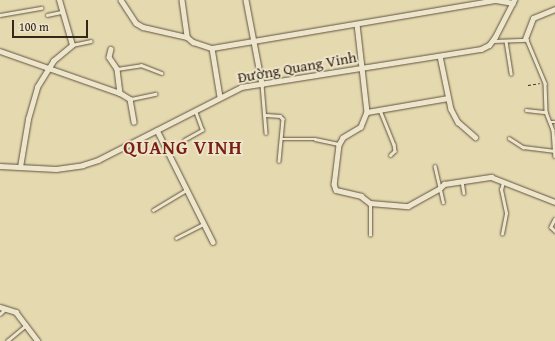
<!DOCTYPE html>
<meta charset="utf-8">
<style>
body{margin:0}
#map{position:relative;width:555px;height:341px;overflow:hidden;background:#e5d9b0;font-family:"Gentium Book Plus",serif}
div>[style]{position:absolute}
.path>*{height:1px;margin-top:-0.5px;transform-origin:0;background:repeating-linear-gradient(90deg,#342719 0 3px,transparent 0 5px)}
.roads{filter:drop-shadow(0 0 1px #60543f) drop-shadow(0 0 1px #60543f)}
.service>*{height:2.5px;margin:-1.25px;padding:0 1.25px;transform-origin:1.25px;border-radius:1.25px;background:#eee6cc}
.minor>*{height:4.5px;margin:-2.25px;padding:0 2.25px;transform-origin:2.25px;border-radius:2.25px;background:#eee6cc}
span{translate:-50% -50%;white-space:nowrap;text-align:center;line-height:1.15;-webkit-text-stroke:3.5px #eee6cc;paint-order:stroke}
.street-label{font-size:15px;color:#342719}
.district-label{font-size:19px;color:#7a1f14;font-weight:700;letter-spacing:1px}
.scale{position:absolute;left:12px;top:20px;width:76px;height:18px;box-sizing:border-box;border:2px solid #342719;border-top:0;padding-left:5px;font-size:12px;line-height:14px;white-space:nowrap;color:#342719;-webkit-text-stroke:3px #eee6cc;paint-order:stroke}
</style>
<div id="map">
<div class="path">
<div style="left:528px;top:85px;width:12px;rotate:-9deg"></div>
</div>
<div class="roads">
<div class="service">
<div style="left:0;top:15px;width:42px;rotate:-9.7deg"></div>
<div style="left:47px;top:15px;width:14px;rotate:-12deg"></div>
<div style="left:493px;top:41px;width:34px;rotate:-2deg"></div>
<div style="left:527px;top:40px;width:47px;rotate:67.3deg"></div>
<div style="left:545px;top:83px;width:29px;rotate:88deg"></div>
<div style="left:546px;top:112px;width:19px;rotate:69deg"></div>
<div style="left:553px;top:130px;width:26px;rotate:86deg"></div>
<div style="left:506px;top:41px;width:33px;rotate:81deg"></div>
<div style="left:72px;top:45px;width:19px;rotate:-12deg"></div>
<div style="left:117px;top:69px;width:24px;rotate:-9deg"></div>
<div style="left:141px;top:65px;width:22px;rotate:21deg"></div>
<div style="left:262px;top:84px;width:49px;rotate:85.3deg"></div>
<div style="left:131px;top:99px;width:25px;rotate:-12deg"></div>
<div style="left:380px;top:110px;width:37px;rotate:68deg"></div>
<div style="left:394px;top:144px;width:7px;rotate:82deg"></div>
<div style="left:395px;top:151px;width:6px;rotate:135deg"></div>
<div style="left:526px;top:110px;width:20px;rotate:6deg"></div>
<div style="left:266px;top:115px;width:14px;rotate:4deg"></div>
<div style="left:280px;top:116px;width:4px;rotate:45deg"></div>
<div style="left:283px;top:119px;width:42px;rotate:95.4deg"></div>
<div style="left:551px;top:122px;width:4px"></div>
<div style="left:509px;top:138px;width:17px;rotate:33deg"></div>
<div style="left:523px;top:147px;width:32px;rotate:7deg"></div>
<div style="left:282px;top:139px;width:33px"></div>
<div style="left:315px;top:139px;width:25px;rotate:12deg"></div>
<div style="left:184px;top:140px;width:21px;rotate:-29deg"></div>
<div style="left:202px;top:130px;width:20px;rotate:-110deg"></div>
<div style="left:435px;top:166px;width:37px;rotate:77deg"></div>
<div style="left:462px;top:181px;width:12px;rotate:81deg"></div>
<div style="left:153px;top:210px;width:39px;rotate:-31deg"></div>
<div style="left:555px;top:219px;width:9px;rotate:117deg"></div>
<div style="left:551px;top:227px;width:6px;rotate:45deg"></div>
<div style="left:502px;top:234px;width:21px;rotate:-79deg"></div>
<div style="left:506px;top:213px;width:24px;rotate:-102deg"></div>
<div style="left:501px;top:190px;width:8px;rotate:-76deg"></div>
<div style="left:370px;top:235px;width:32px;rotate:-90deg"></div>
<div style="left:176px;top:238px;width:31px;rotate:-27deg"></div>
<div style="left:0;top:314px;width:7px;rotate:-45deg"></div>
<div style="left:7px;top:341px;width:25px;rotate:-40deg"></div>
</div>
<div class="minor">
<div style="left:121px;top:0;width:27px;rotate:57deg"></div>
<div style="left:136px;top:23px;width:8px;rotate:30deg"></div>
<div style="left:143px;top:27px;width:45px;rotate:12.8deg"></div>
<div style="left:182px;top:0;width:37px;rotate:82deg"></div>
<div style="left:187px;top:37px;width:8px;rotate:40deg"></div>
<div style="left:193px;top:42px;width:20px;rotate:18deg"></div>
<div style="left:212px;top:48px;width:288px;rotate:-9.6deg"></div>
<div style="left:496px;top:0;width:17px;rotate:10deg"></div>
<div style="left:246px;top:0;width:86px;rotate:79.2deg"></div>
<div style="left:357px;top:24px;width:89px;rotate:83.5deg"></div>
<div style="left:367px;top:112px;width:16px;rotate:112deg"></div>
<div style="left:361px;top:127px;width:21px;rotate:149deg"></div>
<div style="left:343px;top:138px;width:8px;rotate:120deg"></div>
<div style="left:339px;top:145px;width:39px;rotate:97deg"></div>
<div style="left:334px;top:184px;width:6px;rotate:72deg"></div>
<div style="left:336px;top:190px;width:26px;rotate:13deg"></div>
<div style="left:361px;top:196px;width:11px;rotate:38deg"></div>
<div style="left:370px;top:203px;width:38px;rotate:5deg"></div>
<div style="left:408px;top:206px;width:35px;rotate:-29deg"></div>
<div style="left:439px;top:189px;width:7px;rotate:-45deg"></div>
<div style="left:444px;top:184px;width:48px;rotate:-8.5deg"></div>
<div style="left:491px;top:177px;width:69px;rotate:21.3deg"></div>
<div style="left:525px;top:39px;width:22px;rotate:-69deg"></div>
<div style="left:533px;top:18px;width:24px;rotate:-22deg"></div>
<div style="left:212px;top:48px;width:50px;rotate:80.7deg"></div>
<div style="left:111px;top:49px;width:8px;rotate:104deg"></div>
<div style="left:109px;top:57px;width:14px;rotate:56deg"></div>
<div style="left:117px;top:69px;width:24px;rotate:83deg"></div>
<div style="left:120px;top:93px;width:12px;rotate:31deg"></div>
<div style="left:130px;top:99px;width:23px;rotate:80deg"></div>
<div style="left:0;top:51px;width:127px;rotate:19.3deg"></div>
<div style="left:440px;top:56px;width:54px;rotate:78.3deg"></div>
<div style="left:451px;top:109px;width:15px;rotate:62deg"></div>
<div style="left:458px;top:122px;width:23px;rotate:41deg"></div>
<div style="left:367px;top:112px;width:82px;rotate:-9.8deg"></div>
<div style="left:157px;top:130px;width:125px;rotate:63.4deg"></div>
<div style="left:0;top:166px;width:56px;rotate:3.1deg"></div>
<div style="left:56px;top:169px;width:27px;rotate:-8deg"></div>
<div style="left:83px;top:165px;width:16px;rotate:-18deg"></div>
<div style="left:98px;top:160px;width:161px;rotate:-27deg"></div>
<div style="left:241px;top:87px;width:243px;rotate:-9deg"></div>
<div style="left:481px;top:49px;width:9px;rotate:-27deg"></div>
<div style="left:489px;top:45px;width:10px;rotate:-53deg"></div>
<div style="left:495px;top:37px;width:42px;rotate:-62.8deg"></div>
<div style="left:20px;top:167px;width:49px;rotate:-80.5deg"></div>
<div style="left:28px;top:119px;width:33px;rotate:-74deg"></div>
<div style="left:37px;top:87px;width:31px;rotate:-58deg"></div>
<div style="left:53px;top:61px;width:25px;rotate:-40deg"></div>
<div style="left:72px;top:45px;width:47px;rotate:-106.1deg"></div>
<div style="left:0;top:307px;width:17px;rotate:17deg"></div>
<div style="left:16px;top:312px;width:36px;rotate:53deg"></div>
</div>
</div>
<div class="street-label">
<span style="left:297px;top:67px;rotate:-10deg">Đường Quang Vinh</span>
</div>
<div class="district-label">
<span style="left:183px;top:148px">QUANG VINH</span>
</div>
<div class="scale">100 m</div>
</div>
